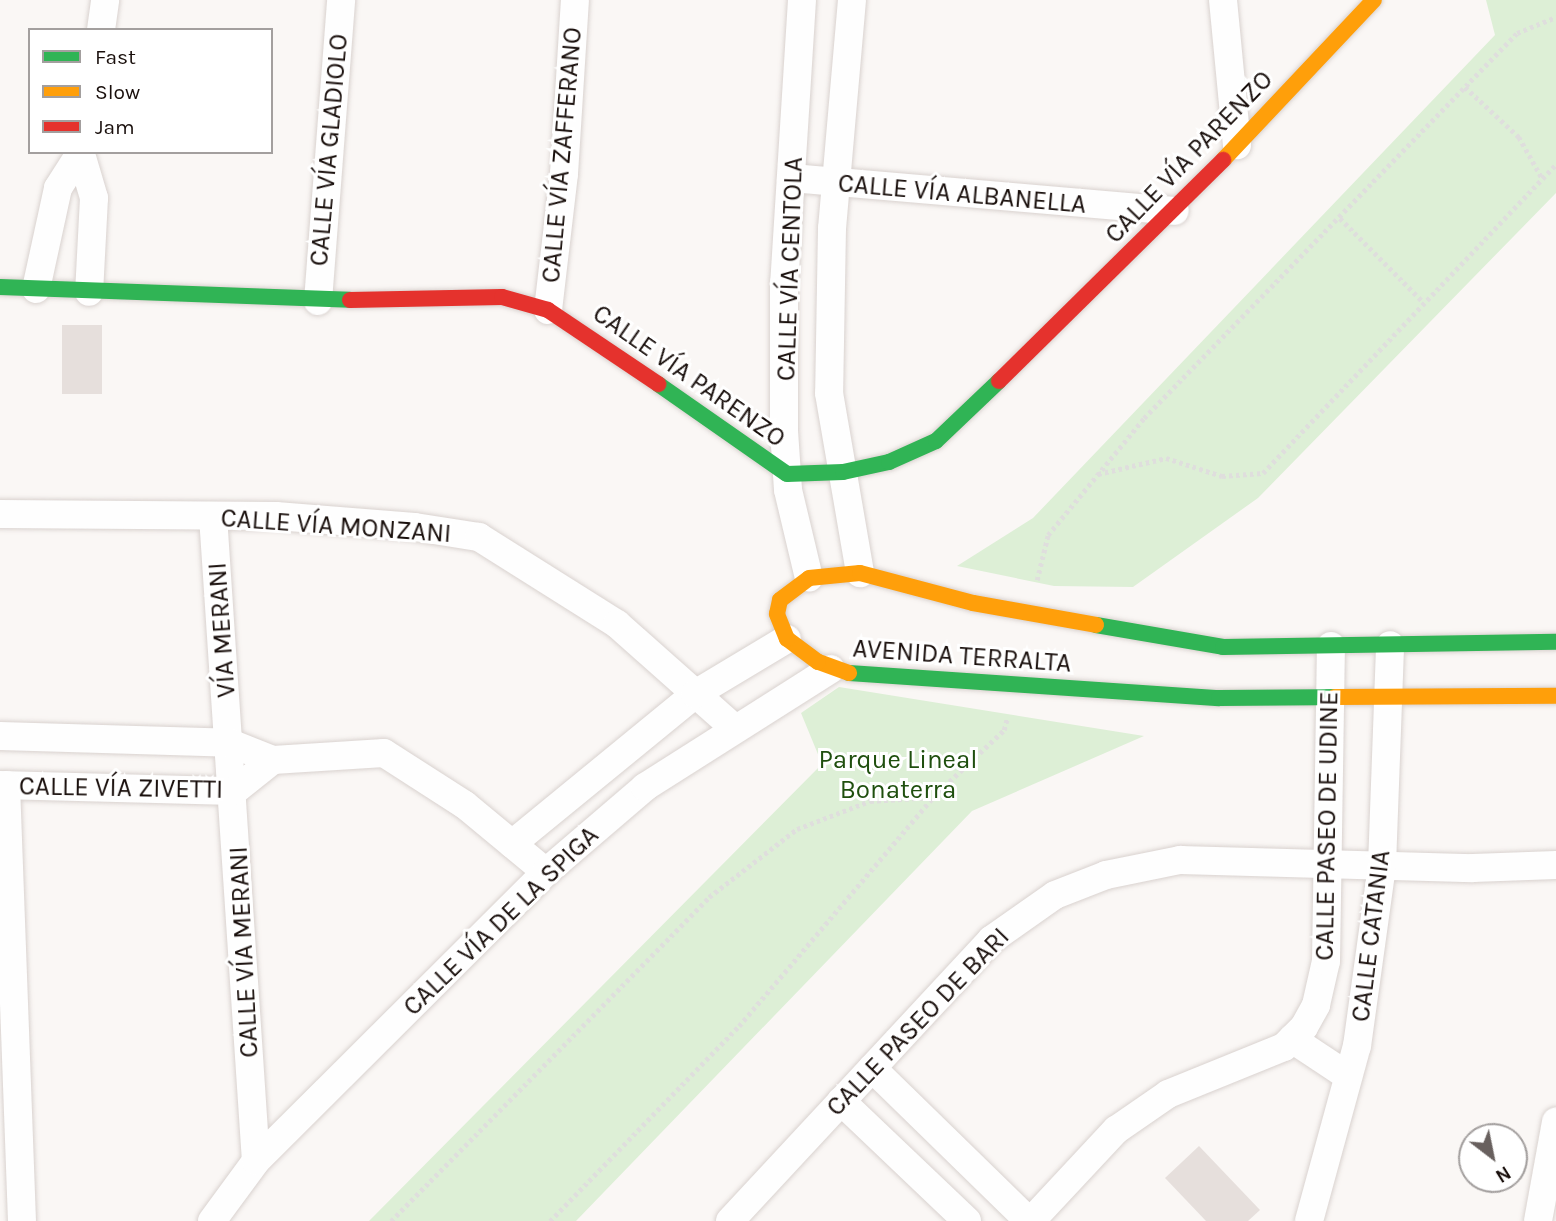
<!DOCTYPE html>
<meta charset="utf-8">
<style>
body{margin:0}
#map{position:relative;width:1556px;height:1221px;overflow:hidden;background:#faf7f5;font-family:Karla,sans-serif}
div>[style]{position:absolute}
[style*='--x']{left:calc(var(--x)*1px);top:calc(var(--y)*1px);width:calc(var(--w)*1px);rotate:calc(var(--a)*1deg)}
.green>*{inset:0;background:#ddefd6}
.building>*{inset:0;background:#e6dfdc;transform-origin:0 0}
.path>*{height:4.5px;margin-top:-2.25px;transform-origin:0;background:repeating-linear-gradient(90deg,#dfdedd 0 3.5px,transparent 0 7px)}
.roads{filter:drop-shadow(0 0 2px #d9d2cf) drop-shadow(0 0 2px #d9d2cf)}
.street>*{height:28px;margin:-14px;padding:0 14px;transform-origin:14px;border-radius:14px;background:#fefefe}
.fast>*{height:16px;margin:-8px;padding:0 8px;transform-origin:8px;border-radius:8px;background:#30b455}
.slow>*{height:16px;margin:-8px;padding:0 8px;transform-origin:8px;border-radius:8px;background:#ff9f0a}
.jam>*{height:16px;margin:-8px;padding:0 8px;transform-origin:8px;border-radius:8px;background:#e5322d}
span{translate:-50% -50%;white-space:nowrap;text-align:center;line-height:1.15;-webkit-text-stroke:6px #fff;paint-order:stroke}
.street-label{font-size:26px;color:#190f0c}
.park-label{font-size:26px;color:#1f4f0e}
.legend{position:absolute;left:28px;top:28px;width:245px;height:126px;box-sizing:border-box;background:#fff;border:2px solid #a39f9e;margin:0;padding:9px 12px;list-style:none;font-size:21px;color:#190f0c}
.legend li{display:flex;align-items:center;gap:14px;height:35px}
.legend b{width:35px;border:2px solid #a39f9e}
.north{position:absolute;left:1458px;top:1123px;width:70px;height:70px;box-sizing:border-box;background:#fff;border:2px solid #a39f9e;border-radius:50%;rotate:148deg;font-size:19px;font-weight:700;line-height:28px;text-align:center;color:#190f0c}
.north::after{content:'';display:block;margin:auto;width:24px;height:32px;background:#68605e;clip-path:polygon(50% 0,100% 100%,50% 72%,0 100%)}
</style>
<div id="map">
<div class="green">
<i style="clip-path:polygon(1486px 0,1556px 0,1556px 193px,1258px 498px,1133px 587px,1054px 586px,957px 566px,1033px 518px,1495px 35px)"></i>
<i style="clip-path:polygon(839px 687px,1144px 736px,972px 811px,576px 1221px,369px 1221px,822px 764px,801px 713px)"></i>
</div>
<div class="building">
<i style="left:62px;top:325px;width:40px;height:69px"></i>
<i style="clip-path:polygon(1199px 1146px,1260px 1210px,1248px 1221px,1206px 1221px,1165px 1178px)"></i>
</div>
<div class="path">
<i style="--x:1465;--y:87;--w:74;--a:42.8"></i>
<i style="--x:1519;--y:137;--w:47;--a:60.7"></i>
<i style="--x:1340;--y:218;--w:118;--a:45.3"></i>
<i style="--x:1098;--y:474;--w:70;--a:-13.2"></i>
<i style="--x:1166;--y:458;--w:59;--a:17.8"></i>
<i style="--x:1222;--y:476;--w:41;--a:-4.2"></i>
<i style="--x:1263;--y:473;--w:426;--a:-46.5"></i>
<i style="--x:1037;--y:580;--w:46;--a:-76.3"></i>
<i style="--x:1048;--y:535;--w:151;--a:-50.6"></i>
<i style="--x:1144;--y:418;--w:536;--a:-45.91"></i>
<i style="--x:1517;--y:33;--w:42;--a:-22.3"></i>
<i style="--x:391;--y:1221;--w:454;--a:-45.5"></i>
<i style="--x:709;--y:897;--w:111;--a:-37.7"></i>
<i style="--x:797;--y:829;--w:78;--a:-21"></i>
<i style="--x:870;--y:801;--w:63;--a:-3.6"></i>
<i style="--x:550;--y:1221;--w:272;--a:-45.9"></i>
<i style="--x:739;--y:1026;--w:302;--a:-49.7"></i>
<i style="--x:934;--y:796;--w:96;--a:-43.3"></i>
<i style="--x:1004;--y:730;--w:11;--a:-75"></i>
</div>
<div class="roads">
<div class="street">
<i style="--x:802;--y:0;--w:284;--a:93.6"></i>
<i style="--x:784;--y:283;--w:148;--a:90"></i>
<i style="--x:784;--y:431;--w:59;--a:86.1"></i>
<i style="--x:788;--y:490;--w:90;--a:76.6"></i>
<i style="--x:852;--y:0;--w:229;--a:95"></i>
<i style="--x:832;--y:228;--w:165;--a:91"></i>
<i style="--x:829;--y:393;--w:183;--a:80.2"></i>
<i style="--x:1223;--y:0;--w:146;--a:84.5"></i>
<i style="--x:101;--y:30;--w:30;--a:-82"></i>
<i style="--x:81;--y:154;--w:46;--a:73.5"></i>
<i style="--x:94;--y:198;--w:94;--a:93"></i>
<i style="--x:791;--y:178;--w:385;--a:4.9"></i>
<i style="--x:36;--y:289;--w:103;--a:-77.7"></i>
<i style="--x:58;--y:188;--w:43;--a:-57.4"></i>
<i style="--x:318;--y:301;--w:302;--a:-85.6"></i>
<i style="--x:548;--y:310;--w:137;--a:-83.3"></i>
<i style="--x:564;--y:174;--w:174;--a:-86.4"></i>
<i style="--x:0;--y:514;--w:276;--a:0.4"></i>
<i style="--x:276;--y:516;--w:139;--a:4.5"></i>
<i style="--x:415;--y:527;--w:65;--a:8.9"></i>
<i style="--x:479;--y:537;--w:163;--a:32.2"></i>
<i style="--x:617;--y:624;--w:157;--a:41.6"></i>
<i style="--x:213;--y:516;--w:646;--a:86.19"></i>
<i style="--x:0;--y:736;--w:230;--a:1.7"></i>
<i style="--x:230;--y:743;--w:46;--a:21.6"></i>
<i style="--x:273;--y:760;--w:111;--a:-3.6"></i>
<i style="--x:384;--y:753;--w:96;--a:32.7"></i>
<i style="--x:465;--y:805;--w:105;--a:39.6"></i>
<i style="--x:0;--y:785;--w:234;--a:1.5"></i>
<i style="--x:234;--y:791;--w:50;--a:-38.5"></i>
<i style="--x:6;--y:785;--w:436;--a:87.9"></i>
<i style="--x:512;--y:844;--w:237;--a:-39.3"></i>
<i style="--x:695;--y:694;--w:107;--a:-30.9"></i>
<i style="--x:1292;--y:1039;--w:67;--a:33.5"></i>
<i style="--x:872;--y:1068;--w:219;--a:44.3"></i>
<i style="--x:841;--y:1101;--w:174;--a:43.6"></i>
<i style="--x:212;--y:1221;--w:74;--a:-53.7"></i>
<i style="--x:256;--y:1161;--w:409;--a:-44.9"></i>
<i style="--x:546;--y:872;--w:130;--a:-40.6"></i>
<i style="--x:645;--y:787;--w:220;--a:-32.4"></i>
<i style="--x:730;--y:1221;--w:384;--a:-47.1"></i>
<i style="--x:991;--y:940;--w:78;--a:-35.1"></i>
<i style="--x:1055;--y:895;--w:55;--a:-21.4"></i>
<i style="--x:1106;--y:875;--w:76;--a:-11.5"></i>
<i style="--x:1180;--y:860;--w:293;--a:1.6"></i>
<i style="--x:1473;--y:868;--w:83;--a:-2.1"></i>
<i style="--x:1031;--y:1221;--w:125;--a:-47"></i>
<i style="--x:1116;--y:1130;--w:63;--a:-34.7"></i>
<i style="--x:1168;--y:1094;--w:125;--a:-22.1"></i>
<i style="--x:1284;--y:1047;--w:28;--a:-45"></i>
<i style="--x:1304;--y:1027;--w:25;--a:-61"></i>
<i style="--x:1316;--y:1005;--w:45;--a:-77.2"></i>
<i style="--x:1326;--y:961;--w:315;--a:-89.1"></i>
<i style="--x:1309;--y:1221;--w:181;--a:-74.7"></i>
<i style="--x:1357;--y:1046;--w:182;--a:-82.1"></i>
<i style="--x:1382;--y:866;--w:221;--a:-87.9"></i>
<i style="--x:1538;--y:1221;--w:101;--a:-79.7"></i>
</div>
<div class="fast">
<i style="--x:0;--y:287;--w:350;--a:2.1"></i>
<i style="--x:658;--y:384;--w:157;--a:34.9"></i>
<i style="--x:787;--y:474;--w:56;--a:-2"></i>
<i style="--x:843;--y:472;--w:47;--a:-12.3"></i>
<i style="--x:889;--y:462;--w:51;--a:-24.1"></i>
<i style="--x:936;--y:441;--w:87;--a:-43.6"></i>
<i style="--x:1096;--y:625;--w:129;--a:9.8"></i>
<i style="--x:1223;--y:647;--w:333;--a:-0.9"></i>
<i style="--x:849;--y:673;--w:371;--a:3.9"></i>
<i style="--x:1219;--y:698;--w:116;--a:-0.5"></i>
</div>
<div class="slow">
<i style="--x:1223;--y:160;--w:220;--a:-46.7"></i>
<i style="--x:849;--y:673;--w:33;--a:-160"></i>
<i style="--x:818;--y:662;--w:39;--a:-143"></i>
<i style="--x:787;--y:639;--w:27;--a:-112"></i>
<i style="--x:777;--y:614;--w:14;--a:-78"></i>
<i style="--x:780;--y:600;--w:36;--a:-37"></i>
<i style="--x:809;--y:578;--w:51;--a:-5.6"></i>
<i style="--x:860;--y:573;--w:117;--a:14.9"></i>
<i style="--x:973;--y:603;--w:125;--a:10.1"></i>
<i style="--x:1335;--y:697;--w:221;--a:-0.3"></i>
</div>
<div class="jam">
<i style="--x:350;--y:300;--w:152;--a:-1.1"></i>
<i style="--x:502;--y:297;--w:48;--a:15.8"></i>
<i style="--x:548;--y:310;--w:133;--a:33.9"></i>
<i style="--x:999;--y:381;--w:315;--a:-44.6"></i>
</div>
</div>
<div class="street-label">
<span style="left:329px;top:150px;rotate:-85deg">CALLE VÍA GLADIOLO</span>
<span style="left:562px;top:155px;rotate:-85deg">CALLE VÍA ZAFFERANO</span>
<span style="left:1189px;top:157px;rotate:-46deg">CALLE VÍA PARENZO</span>
<span style="left:962px;top:194px;rotate:5deg">CALLE VÍA ALBANELLA</span>
<span style="left:790px;top:269px;rotate:-88deg">CALLE VÍA CENTOLA</span>
<span style="left:689px;top:376px;rotate:35deg">CALLE VÍA PARENZO</span>
<span style="left:336px;top:526px;rotate:4deg">CALLE VÍA MONZANI</span>
<span style="left:222px;top:630px;rotate:-94deg">VÍA MERANI</span>
<span style="left:962px;top:656px;rotate:4deg">AVENIDA TERRALTA</span>
<span style="left:121px;top:788px;rotate:1deg">CALLE VÍA ZIVETTI</span>
<span style="left:1327px;top:826px;rotate:-89deg">CALLE PASEO DE UDINE</span>
<span style="left:501px;top:921px;rotate:-44deg">CALLE VÍA DE LA SPIGA</span>
<span style="left:1371px;top:936px;rotate:-83deg">CALLE CATANIA</span>
<span style="left:244px;top:952px;rotate:-93deg">CALLE VÍA MERANI</span>
<span style="left:918px;top:1022px;rotate:-46deg">CALLE PASEO DE BARI</span>
</div>
<div class="park-label">
<span style="left:898px;top:775px">Parque Lineal<br>Bonaterra</span>
</div>
<ul class="legend">
<li><b style="height:9px;background:#30b455"></b>Fast</li>
<li><b style="height:9px;background:#ff9f0a"></b>Slow</li>
<li><b style="height:9px;background:#e5322d"></b>Jam</li>
</ul>
<div class="north">N</div>
</div>
